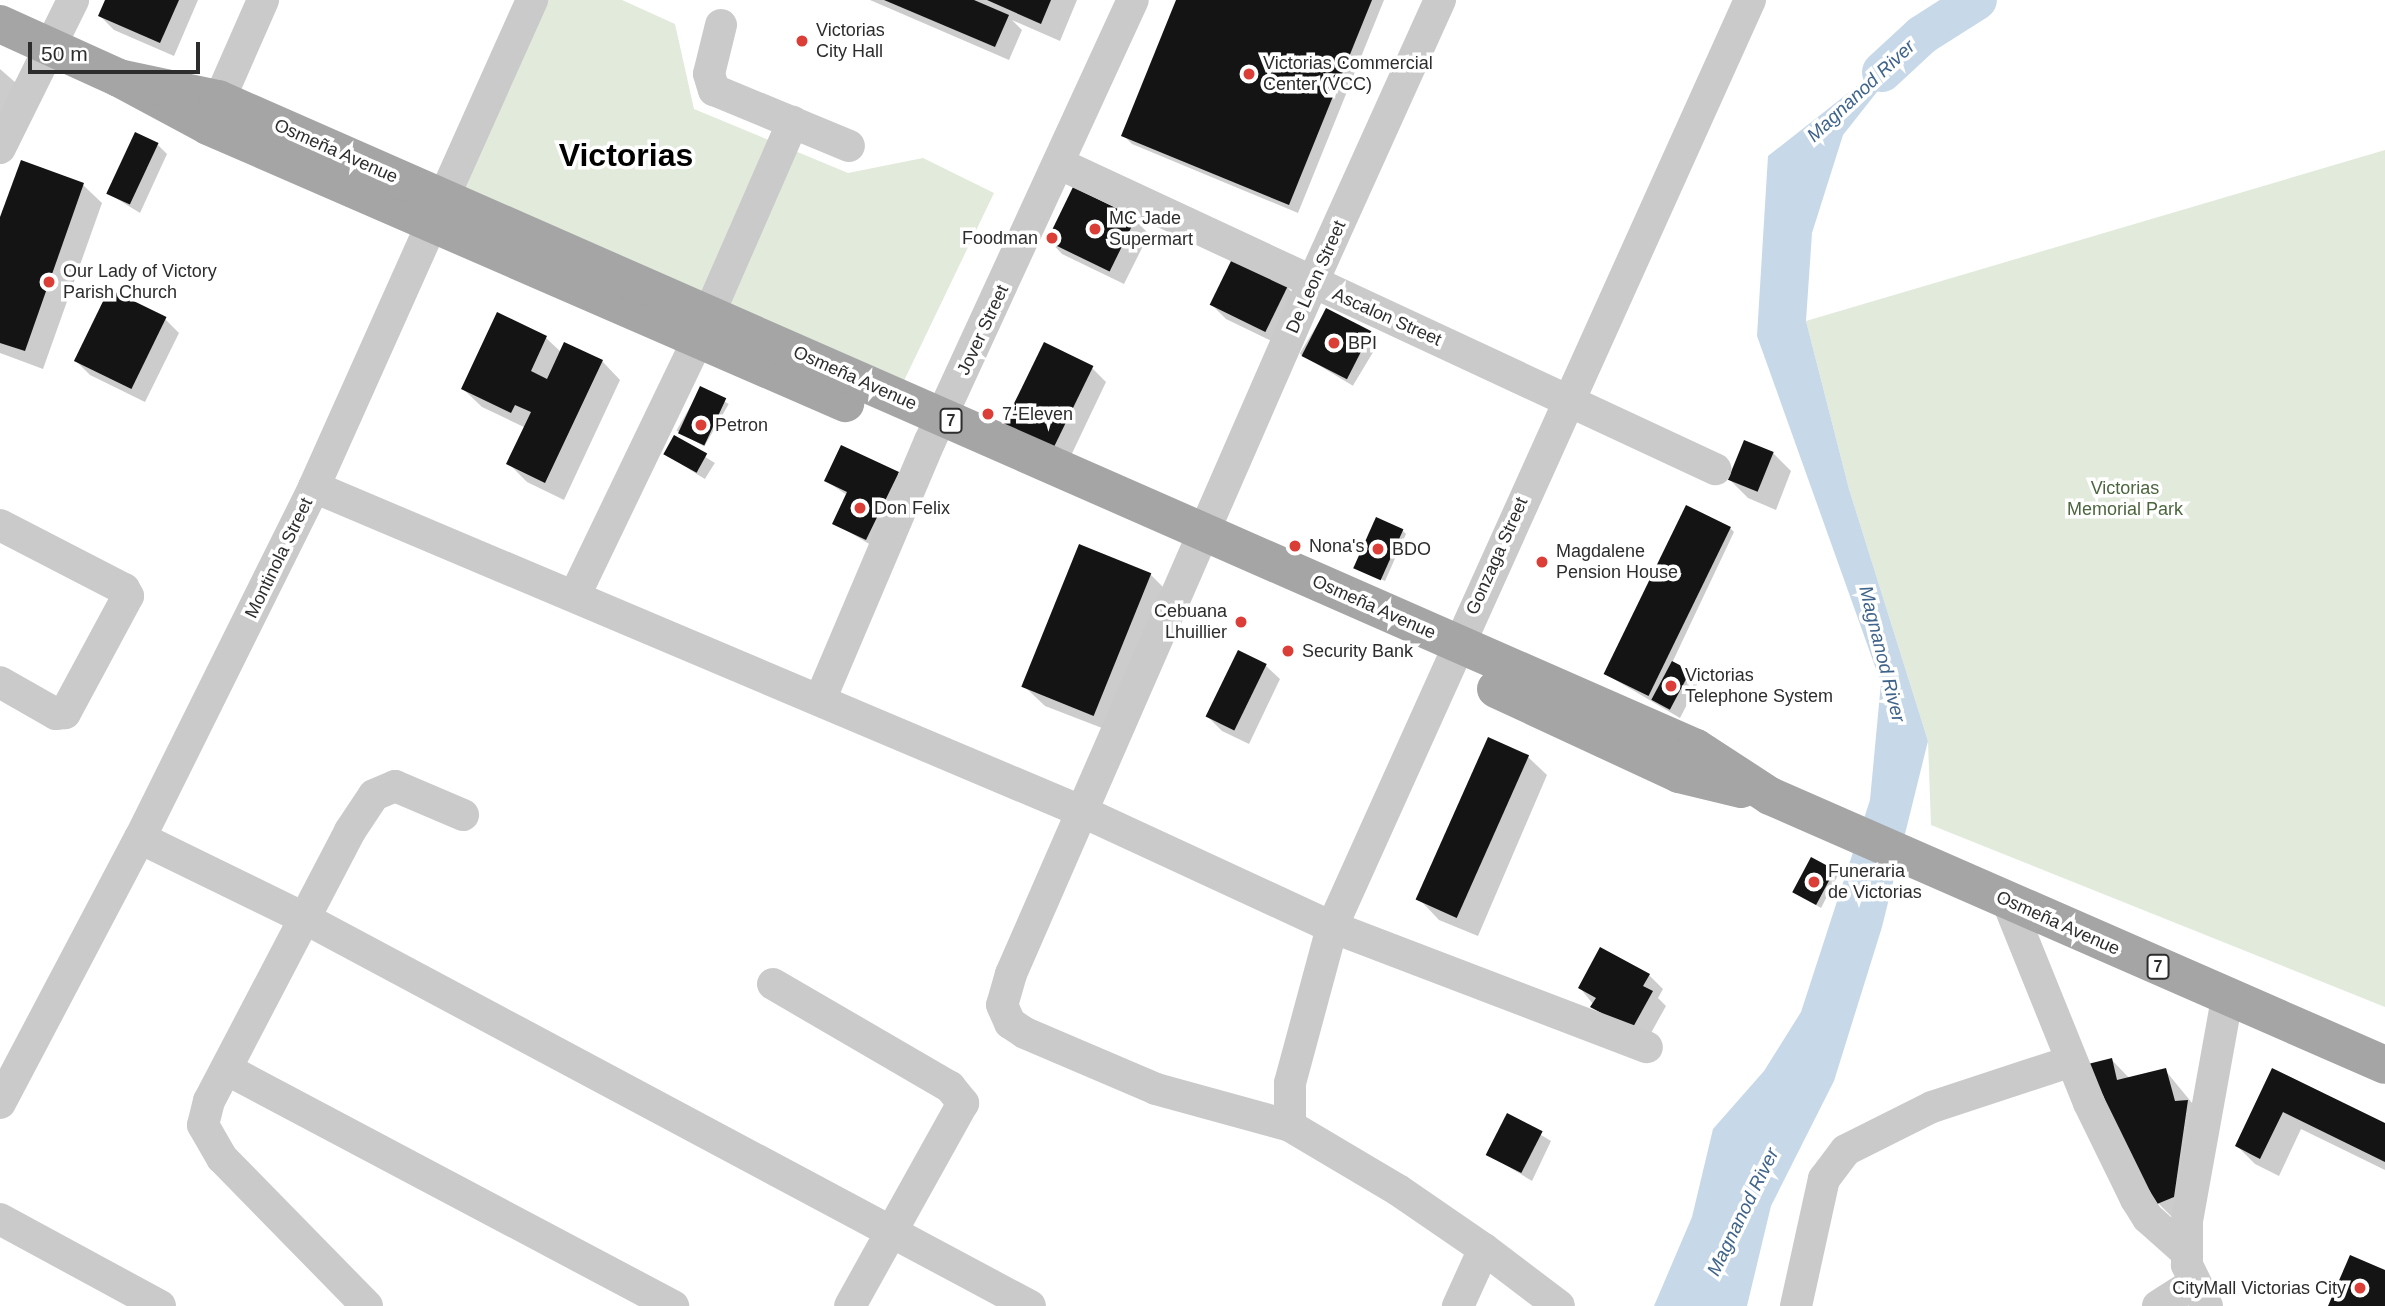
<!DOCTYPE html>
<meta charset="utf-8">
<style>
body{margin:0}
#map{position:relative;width:2385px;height:1306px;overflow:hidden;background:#fff;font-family:Arial,sans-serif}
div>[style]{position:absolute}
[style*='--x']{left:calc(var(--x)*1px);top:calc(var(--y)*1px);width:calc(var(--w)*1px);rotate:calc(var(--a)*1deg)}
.green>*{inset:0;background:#e1eadb}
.water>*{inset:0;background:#c7d8e9}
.shadow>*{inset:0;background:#0003;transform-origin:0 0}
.river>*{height:40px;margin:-20px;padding:0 20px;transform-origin:20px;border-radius:20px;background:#c7d8e9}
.building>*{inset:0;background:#141414;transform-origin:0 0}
.minor>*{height:32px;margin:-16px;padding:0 16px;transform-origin:16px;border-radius:16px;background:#cacaca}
.major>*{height:38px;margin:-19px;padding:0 19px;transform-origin:19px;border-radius:19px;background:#a5a5a5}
.dots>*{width:19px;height:19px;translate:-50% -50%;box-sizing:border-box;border:4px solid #fff;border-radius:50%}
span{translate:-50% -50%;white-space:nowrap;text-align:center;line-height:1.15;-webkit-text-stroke:7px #fff;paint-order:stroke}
.shield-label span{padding:2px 5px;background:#fff;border:2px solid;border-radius:5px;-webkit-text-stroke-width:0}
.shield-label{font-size:16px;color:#2d2d2d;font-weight:700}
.poi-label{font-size:18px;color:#2d2d2d}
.left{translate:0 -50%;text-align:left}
.right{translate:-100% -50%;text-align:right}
.street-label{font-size:18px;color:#2d2d2d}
.park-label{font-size:18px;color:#4b653d}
.water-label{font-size:19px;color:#3f648a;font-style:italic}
.town-label{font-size:32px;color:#000;font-weight:700}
.scale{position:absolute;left:28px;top:42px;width:172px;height:32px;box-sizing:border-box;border:4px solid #2d2d2d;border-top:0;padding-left:9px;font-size:21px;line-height:24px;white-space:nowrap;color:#2d2d2d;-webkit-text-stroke:5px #fff;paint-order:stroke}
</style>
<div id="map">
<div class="green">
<i style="clip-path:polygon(547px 0,622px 0,675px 24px,694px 109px,848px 173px,923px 158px,994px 193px,901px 387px,463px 192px)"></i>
<i style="clip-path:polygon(2385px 150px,2385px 1007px,1931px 825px,1928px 741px,1849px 489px,1806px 321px)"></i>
</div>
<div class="water">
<i style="clip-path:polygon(1922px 35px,1843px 135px,1812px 233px,1806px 321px,1849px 489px,1928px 741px,1882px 927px,1834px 1081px,1771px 1206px,1747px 1306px,1654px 1306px,1692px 1217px,1713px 1129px,1764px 1071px,1801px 1012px,1870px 800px,1881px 683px,1757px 336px,1768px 156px)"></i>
</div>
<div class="shadow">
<i style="clip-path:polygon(107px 0,198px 0,174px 56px,114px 30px,100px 16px)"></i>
<i style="clip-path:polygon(870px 0,1077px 0,1060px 41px,1012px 20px,1022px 30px,1009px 60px)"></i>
<i style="clip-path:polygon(1178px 0,1384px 0,1298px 213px,1132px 144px,1123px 135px)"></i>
<i style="clip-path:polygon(0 69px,24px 90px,0 143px)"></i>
<i style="clip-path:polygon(158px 145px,167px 154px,140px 213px,109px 194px)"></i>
<i style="clip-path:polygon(83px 185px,102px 203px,43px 369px,0 353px,0 222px)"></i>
<i style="clip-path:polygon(1135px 220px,1149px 234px,1124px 284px,1062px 254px,1049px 240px)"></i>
<i style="clip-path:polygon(1287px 287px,1301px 301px,1280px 345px,1226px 319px,1212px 305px)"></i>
<i style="clip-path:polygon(110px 291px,165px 319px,179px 333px,145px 402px,90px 375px,76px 361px)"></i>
<i style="left:1326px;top:310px;width:62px;height:51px;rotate:31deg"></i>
<i style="clip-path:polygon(498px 314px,546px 338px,561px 352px,602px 361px,620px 380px,564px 500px,527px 482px,509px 464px,526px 428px,482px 407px,463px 389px)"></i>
<i style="clip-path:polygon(1045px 344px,1092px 368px,1106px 382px,1067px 464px,1019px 440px)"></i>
<i style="left:701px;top:388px;width:32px;height:49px;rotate:30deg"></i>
<i style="left:675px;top:438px;width:47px;height:19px;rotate:32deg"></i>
<i style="clip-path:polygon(1773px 453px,1791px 471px,1776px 510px,1748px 498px,1730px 480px)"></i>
<i style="clip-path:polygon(898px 474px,906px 483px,876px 548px,834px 523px,847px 495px,826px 481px)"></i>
<i style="clip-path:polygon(1730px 528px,1734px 532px,1672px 663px,1699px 681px,1680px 718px,1607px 675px)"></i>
<i style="clip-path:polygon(1402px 530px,1406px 534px,1385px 581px,1358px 569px)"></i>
<i style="clip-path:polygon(1150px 574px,1169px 593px,1115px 733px,1045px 706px,1026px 688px)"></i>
<i style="clip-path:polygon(1239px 652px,1266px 666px,1280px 679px,1249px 744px,1222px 731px,1208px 717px)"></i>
<i style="clip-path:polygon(1528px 757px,1547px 775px,1478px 936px,1439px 920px,1421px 901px)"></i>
<i style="clip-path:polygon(1834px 871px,1838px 875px,1821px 908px,1795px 893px)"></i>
<i style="clip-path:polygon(1649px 975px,1663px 989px,1658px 998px,1666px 1006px,1646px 1042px,1606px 1020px,1580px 988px)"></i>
<i style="clip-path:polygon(2112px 1060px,2130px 1079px,2165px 1070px,2206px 1120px,2177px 1222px,2158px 1203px,2098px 1101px)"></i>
<i style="clip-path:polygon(2273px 1070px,2385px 1125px,2385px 1170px,2301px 1129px,2279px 1176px,2255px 1164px,2237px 1146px)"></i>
<i style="clip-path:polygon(1508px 1115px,1551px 1141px,1532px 1181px,1489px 1155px)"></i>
</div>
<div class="river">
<i style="--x:1882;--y:72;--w:54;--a:-42.8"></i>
<i style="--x:1922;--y:35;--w:65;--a:-32.5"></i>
</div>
<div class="building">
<i style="clip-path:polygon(105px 0,179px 0,160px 43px,98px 16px)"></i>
<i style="clip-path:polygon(884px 0,974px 0,1009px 15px,995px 47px)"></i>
<i style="clip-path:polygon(987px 0,1051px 0,1041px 24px)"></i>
<i style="clip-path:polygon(1176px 0,1372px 0,1289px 205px,1121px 136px)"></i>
<i style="left:135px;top:132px;width:26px;height:68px;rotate:25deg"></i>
<i style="clip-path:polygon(21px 160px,84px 183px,25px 351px,0 343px,0 217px)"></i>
<i style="left:1073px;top:187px;width:70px;height:60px;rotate:26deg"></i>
<i style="left:1232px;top:259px;width:62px;height:51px;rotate:26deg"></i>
<i style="left:109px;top:289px;width:64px;height:80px;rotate:26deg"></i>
<i style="left:1326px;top:308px;width:51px;height:54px;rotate:27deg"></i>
<i style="clip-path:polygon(497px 312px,547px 336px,531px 371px,547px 379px,564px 342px,603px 360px,545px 483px,506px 464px,531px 412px,515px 405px,511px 413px,461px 389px)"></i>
<i style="left:1044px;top:342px;width:55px;height:94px;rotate:26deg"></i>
<i style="left:700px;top:386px;width:29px;height:52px;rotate:25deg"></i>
<i style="left:674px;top:435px;width:38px;height:22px;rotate:29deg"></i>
<i style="left:1744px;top:440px;width:32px;height:43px;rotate:22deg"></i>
<i style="clip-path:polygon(841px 445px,899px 472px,866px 540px,832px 524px,847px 492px,824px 481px)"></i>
<i style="left:1686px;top:505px;width:50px;height:188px;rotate:26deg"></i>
<i style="left:1376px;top:517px;width:30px;height:56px;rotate:24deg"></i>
<i style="left:1079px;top:544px;width:78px;height:154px;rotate:22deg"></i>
<i style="left:1238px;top:650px;width:32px;height:74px;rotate:26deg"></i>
<i style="left:1672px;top:661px;width:21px;height:44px;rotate:28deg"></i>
<i style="left:1488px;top:737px;width:45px;height:178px;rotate:24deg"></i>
<i style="left:1811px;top:857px;width:27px;height:40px;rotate:28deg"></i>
<i style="clip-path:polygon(1600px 947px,1650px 974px,1643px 986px,1653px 991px,1632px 1029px,1590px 1007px,1596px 998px,1578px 988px)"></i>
<i style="clip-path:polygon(2112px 1058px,2117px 1080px,2166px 1068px,2175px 1101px,2188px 1100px,2174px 1197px,2157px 1204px,2096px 1102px,2084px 1065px)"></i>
<i style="clip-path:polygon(2272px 1068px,2385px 1123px,2385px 1162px,2283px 1112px,2260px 1159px,2235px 1146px)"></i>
<i style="left:1507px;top:1113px;width:40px;height:47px;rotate:27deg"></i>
<i style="clip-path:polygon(2350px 1255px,2385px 1270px,2385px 1306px,2328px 1306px)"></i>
</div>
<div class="minor">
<i style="--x:1440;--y:0;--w:312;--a:114.3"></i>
<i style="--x:1312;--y:284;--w:753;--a:113.57"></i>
<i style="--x:1011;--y:974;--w:32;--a:106"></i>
<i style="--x:1002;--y:1005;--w:20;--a:66"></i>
<i style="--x:1010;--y:1023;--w:18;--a:34"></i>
<i style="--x:1025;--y:1033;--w:142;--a:23.1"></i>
<i style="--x:1156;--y:1089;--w:139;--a:15.4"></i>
<i style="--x:1290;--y:1126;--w:126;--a:30.7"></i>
<i style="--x:1398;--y:1190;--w:104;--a:34.5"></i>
<i style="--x:1484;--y:1249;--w:63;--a:114.5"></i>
<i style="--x:721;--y:25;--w:50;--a:103.8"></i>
<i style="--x:709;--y:74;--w:17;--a:73"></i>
<i style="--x:714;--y:90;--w:146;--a:22.5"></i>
<i style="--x:210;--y:121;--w:132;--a:-66.3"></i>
<i style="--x:0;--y:148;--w:165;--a:-63.7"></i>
<i style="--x:1060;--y:164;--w:723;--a:24.97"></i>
<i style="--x:314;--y:487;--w:835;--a:22.91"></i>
<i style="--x:1083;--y:812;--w:274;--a:24.8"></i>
<i style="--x:1332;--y:927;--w:337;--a:20.9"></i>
<i style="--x:0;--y:525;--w:140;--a:27.3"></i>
<i style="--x:124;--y:589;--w:8;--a:60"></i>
<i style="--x:128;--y:596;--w:133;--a:118.3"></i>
<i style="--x:65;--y:713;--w:9;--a:174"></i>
<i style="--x:56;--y:714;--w:64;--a:-150.3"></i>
<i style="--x:575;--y:595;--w:284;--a:-64.3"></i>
<i style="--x:698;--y:339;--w:237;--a:-66.4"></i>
<i style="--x:820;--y:700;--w:281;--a:-67"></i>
<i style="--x:930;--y:441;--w:485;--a:-65.3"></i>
<i style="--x:140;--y:838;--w:182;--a:26"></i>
<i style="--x:304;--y:918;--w:823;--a:28.12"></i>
<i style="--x:2007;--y:900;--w:219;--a:68"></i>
<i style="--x:2089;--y:1103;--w:107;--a:63.9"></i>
<i style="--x:2136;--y:1199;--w:22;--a:58"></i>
<i style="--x:2148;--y:1218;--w:50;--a:41.7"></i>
<i style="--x:773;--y:984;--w:205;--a:30.2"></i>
<i style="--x:950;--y:1087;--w:21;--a:51"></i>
<i style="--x:963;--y:1103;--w:232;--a:119.1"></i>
<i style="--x:228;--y:1070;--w:504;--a:27.94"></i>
<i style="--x:0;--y:1103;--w:300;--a:-62.2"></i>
<i style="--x:140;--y:838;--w:392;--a:-63.6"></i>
<i style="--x:314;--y:487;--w:534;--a:-65.88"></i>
<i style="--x:1290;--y:1126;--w:43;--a:-90"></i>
<i style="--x:1290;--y:1083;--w:162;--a:-74.9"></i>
<i style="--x:1332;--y:927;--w:1017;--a:-65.73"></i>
<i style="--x:0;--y:1219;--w:182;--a:28.5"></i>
<i style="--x:1484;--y:1249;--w:94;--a:37.2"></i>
<i style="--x:367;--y:1306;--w:207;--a:-134.4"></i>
<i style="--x:222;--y:1158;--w:38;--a:-120"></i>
<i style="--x:203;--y:1125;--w:25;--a:-76"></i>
<i style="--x:209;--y:1101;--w:305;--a:-62.4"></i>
<i style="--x:350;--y:831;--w:43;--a:-56.3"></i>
<i style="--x:374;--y:795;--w:23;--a:-23"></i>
<i style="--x:395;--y:786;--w:74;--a:23.1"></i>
<i style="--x:1796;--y:1306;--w:130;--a:-77.6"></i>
<i style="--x:1824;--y:1179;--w:36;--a:-53"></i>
<i style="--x:1846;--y:1150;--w:96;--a:-26.6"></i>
<i style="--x:1932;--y:1107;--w:147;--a:-18.2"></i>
<i style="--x:2158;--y:1306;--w:43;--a:-32.6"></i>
<i style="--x:2207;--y:1306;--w:46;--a:-116"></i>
<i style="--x:2187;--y:1265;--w:44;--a:-90"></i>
<i style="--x:2187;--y:1221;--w:227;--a:-79.8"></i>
</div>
<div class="major">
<i style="--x:0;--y:24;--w:131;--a:24.4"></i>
<i style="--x:119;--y:78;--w:101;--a:28.3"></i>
<i style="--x:208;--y:126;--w:695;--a:23.5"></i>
<i style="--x:119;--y:78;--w:101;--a:12"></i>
<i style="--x:218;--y:99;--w:1614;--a:23.71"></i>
<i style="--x:1696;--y:748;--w:88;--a:33"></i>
<i style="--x:1770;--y:796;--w:671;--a:23.62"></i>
<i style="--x:1496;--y:689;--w:202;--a:24.9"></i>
<i style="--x:1679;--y:774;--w:64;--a:13.6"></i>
</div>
<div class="dots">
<i style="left:802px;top:41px;background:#db3e37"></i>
<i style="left:1249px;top:74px;background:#db3e37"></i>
<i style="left:1095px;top:229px;background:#db3e37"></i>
<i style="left:1052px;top:238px;background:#db3e37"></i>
<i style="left:49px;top:282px;background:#db3e37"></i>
<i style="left:1334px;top:343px;background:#db3e37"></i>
<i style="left:988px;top:414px;background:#db3e37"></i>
<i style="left:701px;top:425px;background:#db3e37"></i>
<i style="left:860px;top:508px;background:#db3e37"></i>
<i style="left:1295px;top:546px;background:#db3e37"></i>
<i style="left:1378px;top:549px;background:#db3e37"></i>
<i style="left:1542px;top:562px;background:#db3e37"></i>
<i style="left:1241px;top:622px;background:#db3e37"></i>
<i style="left:1288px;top:651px;background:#db3e37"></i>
<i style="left:1671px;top:686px;background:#db3e37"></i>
<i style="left:1814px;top:882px;background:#db3e37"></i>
<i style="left:2360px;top:1288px;background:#db3e37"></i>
</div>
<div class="shield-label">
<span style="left:951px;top:421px">7</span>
<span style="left:2158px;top:967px">7</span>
</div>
<div class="poi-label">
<span class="left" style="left:816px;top:41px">Victorias<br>City Hall</span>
<span class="left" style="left:1263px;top:74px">Victorias Commercial<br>Center (VCC)</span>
<span class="left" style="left:1109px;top:229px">MC Jade<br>Supermart</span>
<span class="right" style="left:1038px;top:238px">Foodman</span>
<span class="left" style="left:63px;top:282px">Our Lady of Victory<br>Parish Church</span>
<span class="left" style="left:1348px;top:343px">BPI</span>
<span class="left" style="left:1002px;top:414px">7-Eleven</span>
<span class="left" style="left:715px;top:425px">Petron</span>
<span class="left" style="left:874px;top:508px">Don Felix</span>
<span class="left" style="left:1309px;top:546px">Nona's</span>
<span class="left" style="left:1392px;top:549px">BDO</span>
<span class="left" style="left:1556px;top:562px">Magdalene<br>Pension House</span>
<span class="right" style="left:1227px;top:622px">Cebuana<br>Lhuillier</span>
<span class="left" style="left:1302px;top:651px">Security Bank</span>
<span class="left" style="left:1685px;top:686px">Victorias<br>Telephone System</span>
<span class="left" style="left:1828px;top:882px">Funeraria<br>de Victorias</span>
<span class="right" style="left:2346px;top:1288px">CityMall Victorias City</span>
</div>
<div class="street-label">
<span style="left:336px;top:151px;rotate:24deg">Osmeña Avenue</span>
<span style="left:1316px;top:277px;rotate:-66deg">De Leon Street</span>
<span style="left:1387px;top:317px;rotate:24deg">Ascalon Street</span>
<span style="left:983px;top:330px;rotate:-65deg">Jover Street</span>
<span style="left:855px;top:378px;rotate:24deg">Osmeña Avenue</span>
<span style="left:1497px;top:556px;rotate:-66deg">Gonzaga Street</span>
<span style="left:279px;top:558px;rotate:-64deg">Montinola Street</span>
<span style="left:1374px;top:607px;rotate:24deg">Osmeña Avenue</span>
<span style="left:2058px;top:923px;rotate:24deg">Osmeña Avenue</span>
</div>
<div class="park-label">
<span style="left:2125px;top:499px">Victorias<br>Memorial Park</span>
</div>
<div class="water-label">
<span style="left:1861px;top:91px;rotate:-43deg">Magnanod River</span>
<span style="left:1882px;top:654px;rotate:76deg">Magnanod River</span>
<span style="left:1743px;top:1212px;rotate:-64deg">Magnanod River</span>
</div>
<div class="town-label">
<span style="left:626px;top:155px">Victorias</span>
</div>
<div class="scale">50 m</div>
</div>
